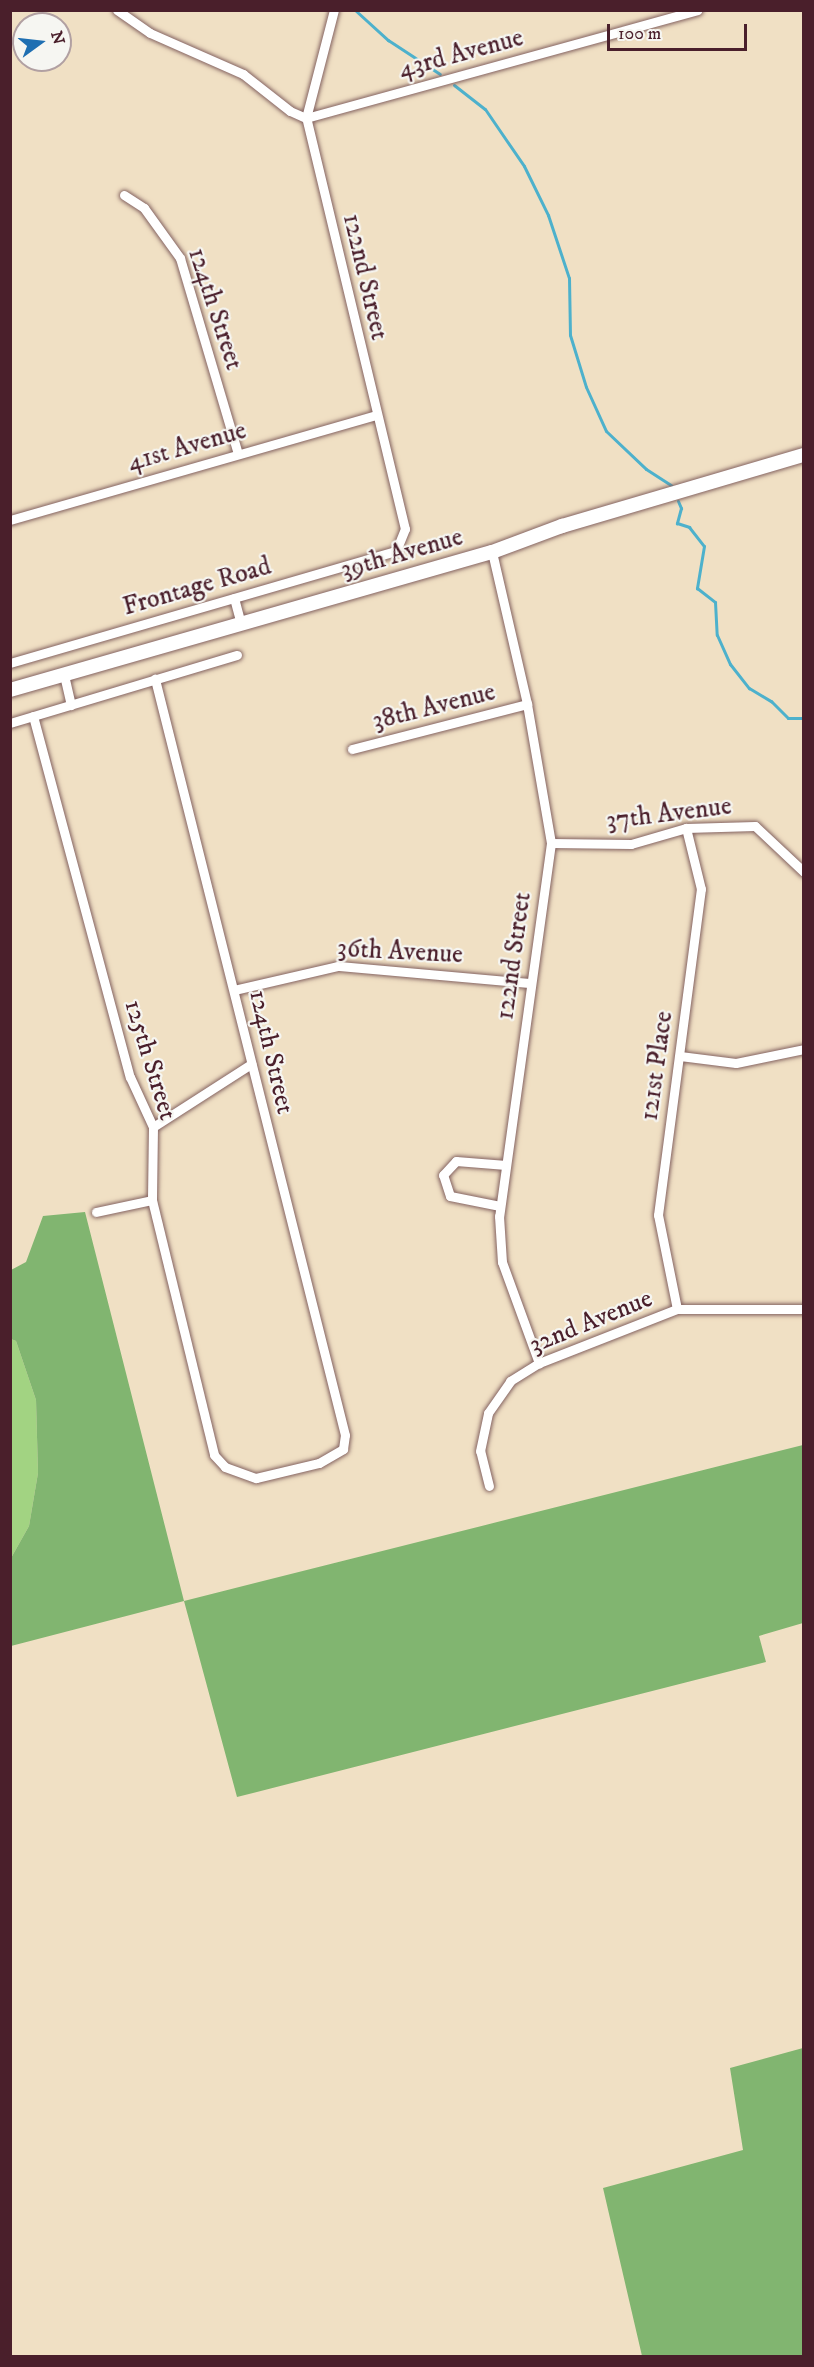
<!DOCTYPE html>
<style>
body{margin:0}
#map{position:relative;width:814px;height:2367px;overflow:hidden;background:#f0e0c4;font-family:"IM FELL DW Pica",serif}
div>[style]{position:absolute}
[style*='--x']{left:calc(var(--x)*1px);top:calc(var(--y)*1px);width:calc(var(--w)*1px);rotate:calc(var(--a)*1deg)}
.green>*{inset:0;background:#a2d382}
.forest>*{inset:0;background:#81b570}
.stream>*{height:3px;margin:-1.5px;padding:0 1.5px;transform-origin:1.5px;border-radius:1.5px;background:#4db1cc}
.roads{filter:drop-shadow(0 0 2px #846361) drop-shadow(0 0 2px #846361)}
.minor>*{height:9px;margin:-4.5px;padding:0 4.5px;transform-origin:4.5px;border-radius:4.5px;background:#fff}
.secondary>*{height:14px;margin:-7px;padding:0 7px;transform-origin:7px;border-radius:7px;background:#fff}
span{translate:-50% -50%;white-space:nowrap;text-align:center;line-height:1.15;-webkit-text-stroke:4.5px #f6f6f2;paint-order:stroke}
.street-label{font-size:26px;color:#4a1f2b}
.frame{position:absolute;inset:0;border:12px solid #4a1f2b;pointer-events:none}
.north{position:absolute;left:12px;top:12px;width:60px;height:60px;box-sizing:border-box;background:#f6f6f2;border:2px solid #b1a0a2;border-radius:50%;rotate:75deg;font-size:16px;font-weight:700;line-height:24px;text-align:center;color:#4a1f2b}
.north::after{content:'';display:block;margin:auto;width:21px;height:27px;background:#1f6fb2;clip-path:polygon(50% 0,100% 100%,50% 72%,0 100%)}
.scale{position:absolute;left:607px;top:24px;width:140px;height:27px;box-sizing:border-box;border:3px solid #4a1f2b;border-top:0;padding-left:8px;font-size:18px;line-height:21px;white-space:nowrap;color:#4a1f2b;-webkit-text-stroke:4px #f6f6f2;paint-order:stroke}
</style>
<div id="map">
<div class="green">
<i style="clip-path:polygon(11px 1339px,16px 1341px,36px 1400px,38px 1473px,29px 1526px,11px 1558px)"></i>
</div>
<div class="forest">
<i style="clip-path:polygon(85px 1212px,184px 1601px,803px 1445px,803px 1623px,759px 1636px,766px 1662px,237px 1797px,184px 1601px,11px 1646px,11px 1558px,29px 1526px,38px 1473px,36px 1400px,16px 1341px,11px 1339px,11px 1270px,26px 1262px,43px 1216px)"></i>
<i style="clip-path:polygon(803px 2048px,803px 2356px,642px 2356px,603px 2188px,743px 2150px,730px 2068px)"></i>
</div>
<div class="stream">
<i style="--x:355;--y:10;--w:45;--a:42.3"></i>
<i style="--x:388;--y:40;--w:62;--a:33.2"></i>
<i style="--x:454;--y:85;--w:39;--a:38"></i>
<i style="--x:485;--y:109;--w:69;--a:55.6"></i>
<i style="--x:524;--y:166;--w:55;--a:63.9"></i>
<i style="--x:548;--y:215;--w:66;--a:71.6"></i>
<i style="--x:569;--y:278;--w:57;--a:89"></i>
<i style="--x:570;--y:335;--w:54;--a:72.9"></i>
<i style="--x:586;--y:387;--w:48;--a:65.6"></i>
<i style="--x:606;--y:431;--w:55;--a:43.5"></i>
<i style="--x:646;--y:469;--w:30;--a:33"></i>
<i style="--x:678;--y:501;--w:8;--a:67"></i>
<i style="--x:681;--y:508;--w:16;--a:105"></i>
<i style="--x:677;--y:523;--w:13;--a:18"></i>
<i style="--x:689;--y:527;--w:24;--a:52"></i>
<i style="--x:704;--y:546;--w:43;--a:99.5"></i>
<i style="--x:697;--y:588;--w:23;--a:38"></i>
<i style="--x:715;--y:602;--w:33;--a:87"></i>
<i style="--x:717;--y:635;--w:32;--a:66"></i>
<i style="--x:730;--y:664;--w:31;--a:52"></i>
<i style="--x:749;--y:688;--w:26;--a:31"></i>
<i style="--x:771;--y:701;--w:24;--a:45"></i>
<i style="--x:788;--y:718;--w:16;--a:0"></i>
</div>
<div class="roads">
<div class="minor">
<i style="--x:117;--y:10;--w:40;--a:34.9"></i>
<i style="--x:150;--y:33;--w:102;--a:23.8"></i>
<i style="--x:243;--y:74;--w:60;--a:38.2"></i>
<i style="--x:290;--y:111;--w:17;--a:24"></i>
<i style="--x:306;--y:118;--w:406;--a:-15.4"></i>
<i style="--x:124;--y:195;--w:24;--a:33"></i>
<i style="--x:144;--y:208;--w:62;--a:54.2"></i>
<i style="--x:180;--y:258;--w:204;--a:73.5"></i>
<i style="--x:10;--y:520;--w:380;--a:-16"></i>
<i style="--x:492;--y:552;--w:156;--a:77"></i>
<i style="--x:527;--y:704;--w:141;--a:80.2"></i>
<i style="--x:551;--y:843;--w:377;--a:97.9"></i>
<i style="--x:499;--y:1216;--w:46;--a:86.3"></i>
<i style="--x:502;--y:1262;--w:108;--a:69.9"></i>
<i style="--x:234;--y:598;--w:27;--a:75"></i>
<i style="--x:10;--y:663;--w:402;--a:-16.2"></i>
<i style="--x:396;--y:551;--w:24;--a:-68"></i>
<i style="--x:405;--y:529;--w:423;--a:-103.5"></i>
<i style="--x:306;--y:118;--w:112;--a:-75.5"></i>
<i style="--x:64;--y:675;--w:31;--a:77"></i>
<i style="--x:33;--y:716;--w:374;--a:75"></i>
<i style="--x:130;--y:1077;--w:55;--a:65.3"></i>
<i style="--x:153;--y:1127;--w:73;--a:90.8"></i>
<i style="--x:152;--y:1200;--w:262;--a:76.3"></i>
<i style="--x:214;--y:1455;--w:16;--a:47"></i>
<i style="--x:225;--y:1467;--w:33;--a:20"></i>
<i style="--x:256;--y:1478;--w:65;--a:-13.4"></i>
<i style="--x:319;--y:1463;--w:28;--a:-30"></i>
<i style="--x:343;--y:1449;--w:14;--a:-82"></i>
<i style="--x:345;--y:1435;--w:780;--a:-104.11"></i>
<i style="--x:10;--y:723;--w:237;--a:-16.7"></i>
<i style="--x:352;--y:749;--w:181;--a:-14.4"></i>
<i style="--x:551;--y:843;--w:80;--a:0.7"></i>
<i style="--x:631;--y:844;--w:57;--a:-16.2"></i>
<i style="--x:686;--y:828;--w:69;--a:-1.7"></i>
<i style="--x:755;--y:826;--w:67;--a:43.2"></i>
<i style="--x:234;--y:990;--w:107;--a:-13"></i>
<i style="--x:338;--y:966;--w:193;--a:5.1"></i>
<i style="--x:680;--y:1056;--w:56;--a:7.1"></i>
<i style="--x:736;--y:1063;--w:69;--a:-11.6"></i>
<i style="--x:153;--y:1127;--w:117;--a:-32.7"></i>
<i style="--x:500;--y:1206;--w:51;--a:-168.7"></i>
<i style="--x:450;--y:1196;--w:22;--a:-108"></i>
<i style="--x:443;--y:1175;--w:19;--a:-47"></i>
<i style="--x:456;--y:1161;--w:50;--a:4.6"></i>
<i style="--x:96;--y:1212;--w:57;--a:-12.1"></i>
<i style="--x:677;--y:1309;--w:96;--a:-101.4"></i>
<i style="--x:658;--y:1215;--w:329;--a:-82.5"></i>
<i style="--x:701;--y:889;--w:63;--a:-103.8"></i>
<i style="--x:489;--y:1486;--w:36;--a:-104"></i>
<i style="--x:480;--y:1451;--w:39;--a:-78"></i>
<i style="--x:488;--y:1413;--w:39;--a:-55"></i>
<i style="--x:510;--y:1381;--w:34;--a:-32"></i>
<i style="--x:539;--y:1363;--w:148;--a:-21.4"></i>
<i style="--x:677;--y:1309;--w:127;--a:0"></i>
</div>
<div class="secondary">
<i style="--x:10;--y:690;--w:501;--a:-15.98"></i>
<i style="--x:492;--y:552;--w:75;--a:-20.4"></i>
<i style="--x:562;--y:526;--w:252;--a:-16.4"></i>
</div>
</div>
<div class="street-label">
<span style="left:461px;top:54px;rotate:-15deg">43rd Avenue</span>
<span style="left:365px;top:277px;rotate:77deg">122nd Street</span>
<span style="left:215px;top:309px;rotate:72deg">124th Street</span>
<span style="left:187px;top:447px;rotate:-16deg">41st Avenue</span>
<span style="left:402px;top:554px;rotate:-16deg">39th Avenue</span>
<span style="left:197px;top:587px;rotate:-16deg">Frontage Road</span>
<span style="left:434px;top:707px;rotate:-14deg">38th Avenue</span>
<span style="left:669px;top:814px;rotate:-7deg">37th Avenue</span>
<span style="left:400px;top:952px;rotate:3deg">36th Avenue</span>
<span style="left:514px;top:956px;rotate:-82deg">122nd Street</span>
<span style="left:271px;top:1052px;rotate:77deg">124th Street</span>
<span style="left:150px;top:1060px;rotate:73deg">125th Street</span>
<span style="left:657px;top:1066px;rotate:-82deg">121st Place</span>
<span style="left:591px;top:1322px;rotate:-22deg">32nd Avenue</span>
</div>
<div class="frame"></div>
<div class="north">N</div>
<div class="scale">100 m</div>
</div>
